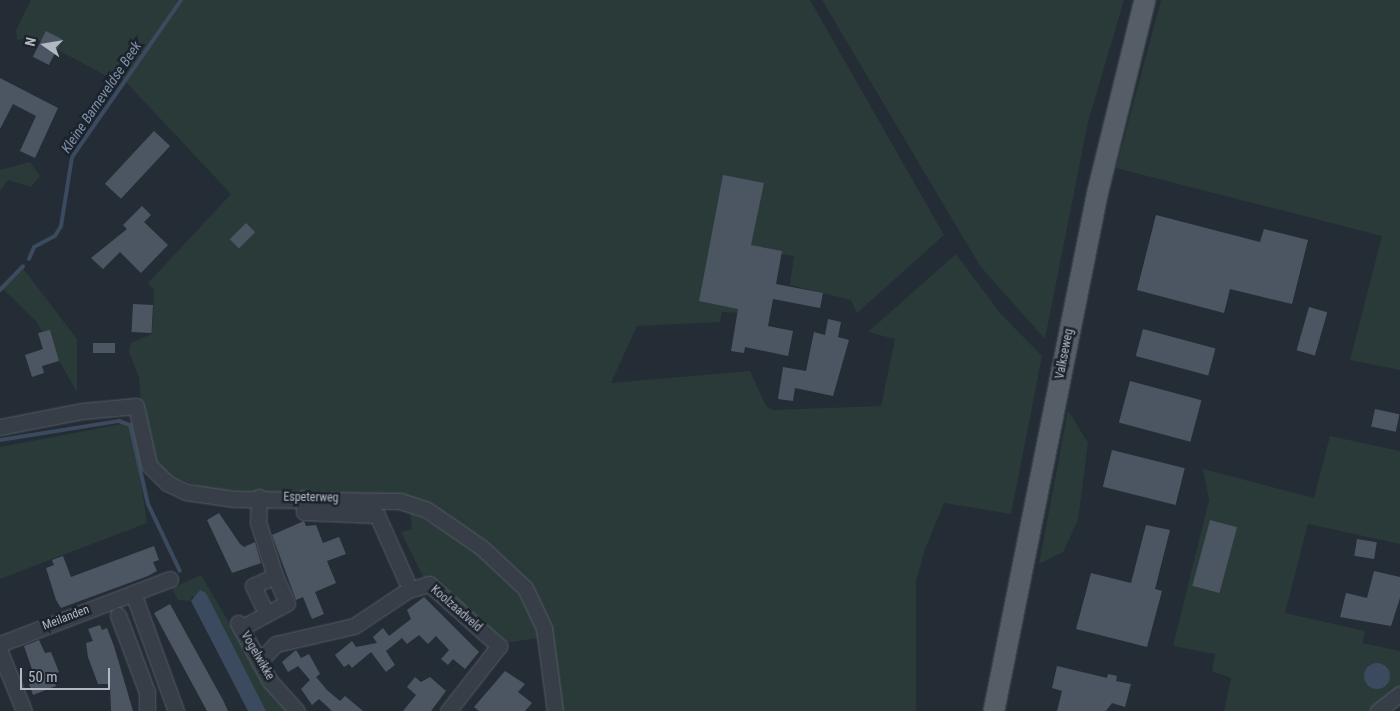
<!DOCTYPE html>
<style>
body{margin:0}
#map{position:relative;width:1400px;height:711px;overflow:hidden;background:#242c36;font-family:"Roboto Condensed",sans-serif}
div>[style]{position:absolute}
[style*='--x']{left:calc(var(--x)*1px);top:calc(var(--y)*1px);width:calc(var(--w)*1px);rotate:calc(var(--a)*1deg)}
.green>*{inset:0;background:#293a39}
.water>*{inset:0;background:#3b4a5e}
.round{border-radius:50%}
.stream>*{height:4px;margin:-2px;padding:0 2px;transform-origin:2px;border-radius:2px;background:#3b4a5e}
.building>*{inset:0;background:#4c5662;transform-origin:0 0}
.roads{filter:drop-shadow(0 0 1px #555c65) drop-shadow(0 0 1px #555c65)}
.minor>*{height:15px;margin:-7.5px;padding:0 7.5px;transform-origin:7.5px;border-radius:7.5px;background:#373e47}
.major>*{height:20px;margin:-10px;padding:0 10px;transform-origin:10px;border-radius:10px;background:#555d67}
span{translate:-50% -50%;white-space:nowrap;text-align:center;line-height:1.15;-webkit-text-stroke:5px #1c232c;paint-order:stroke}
.street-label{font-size:12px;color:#b2b9c3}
.water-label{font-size:14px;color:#7d90a8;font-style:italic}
.north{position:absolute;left:20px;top:20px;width:50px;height:50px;-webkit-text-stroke:4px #1c232c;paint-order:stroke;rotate:283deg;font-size:14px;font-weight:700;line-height:20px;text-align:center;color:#b2b9c3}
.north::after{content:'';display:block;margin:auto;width:18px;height:22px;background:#b2b9c3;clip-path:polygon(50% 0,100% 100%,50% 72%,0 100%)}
.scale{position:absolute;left:20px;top:668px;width:90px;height:22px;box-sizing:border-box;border:2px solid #b2b9c3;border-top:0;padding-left:6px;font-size:15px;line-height:18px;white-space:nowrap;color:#b2b9c3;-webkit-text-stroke:4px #1c232c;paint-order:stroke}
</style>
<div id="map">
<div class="green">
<i style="clip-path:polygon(31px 0,810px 0,944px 235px,857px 313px,851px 300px,790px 285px,794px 256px,751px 250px,741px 313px,722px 312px,720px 322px,637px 326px,611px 383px,750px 371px,766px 406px,773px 410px,881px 406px,895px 339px,868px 332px,956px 254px,1000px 313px,1042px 356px,1011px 514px,944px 503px,925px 549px,916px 581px,916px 711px,558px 711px,538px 602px,425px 506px,207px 489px,161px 472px,143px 431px,139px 377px,129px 352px,131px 343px,152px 334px,154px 290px,148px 283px,231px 194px,123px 79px,105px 75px,33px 37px,17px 40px,16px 30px)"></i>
<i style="clip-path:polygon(822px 0,1124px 0,1088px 122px,1045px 339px,980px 266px)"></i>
<i style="clip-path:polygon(1161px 0,1400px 0,1400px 370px,1350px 360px,1382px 236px,1116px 168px)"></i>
<i style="clip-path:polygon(30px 162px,40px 176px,31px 187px,8px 180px,0 191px,0 170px)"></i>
<i style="clip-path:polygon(22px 267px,77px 339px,77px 392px,36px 321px,0 286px)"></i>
<i style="clip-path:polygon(1068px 410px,1088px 443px,1078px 520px,1063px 552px,1039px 564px)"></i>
<i style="clip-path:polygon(132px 422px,147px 523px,0 579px,0 447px)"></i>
<i style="clip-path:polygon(1330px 436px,1400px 451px,1400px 544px,1308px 524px,1285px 613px,1365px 631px,1363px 643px,1400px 651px,1400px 688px,1370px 711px,1224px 711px,1231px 678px,1212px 671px,1215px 654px,1173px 646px,1209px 500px,1203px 469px,1314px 498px)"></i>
<i style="clip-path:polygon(410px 511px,468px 546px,507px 579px,532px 613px,539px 638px,504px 643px,423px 577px,401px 532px,412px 529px)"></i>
<i style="clip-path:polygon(201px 575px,263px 680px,289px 711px,266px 711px,192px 595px,191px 601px,178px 600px,172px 588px)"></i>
</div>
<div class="water">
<i style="clip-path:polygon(200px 590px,206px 593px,266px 711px,248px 711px,191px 601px)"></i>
<i class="round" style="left:1364px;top:663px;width:26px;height:26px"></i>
</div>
<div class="stream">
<i style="--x:29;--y:259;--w:13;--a:-67"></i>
<i style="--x:34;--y:247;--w:24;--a:-28"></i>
<i style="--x:55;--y:236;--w:12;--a:-59"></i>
<i style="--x:61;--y:226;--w:70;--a:-80.9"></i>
<i style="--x:72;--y:157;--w:191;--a:-55.2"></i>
<i style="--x:0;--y:290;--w:33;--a:-46"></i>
<i style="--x:0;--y:440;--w:121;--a:-9.1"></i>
<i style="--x:119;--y:421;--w:12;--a:20"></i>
<i style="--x:130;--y:425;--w:81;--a:77.2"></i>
<i style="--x:148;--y:504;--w:74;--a:64.5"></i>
</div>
<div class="building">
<i style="left:46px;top:31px;width:18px;height:29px;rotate:27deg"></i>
<i style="clip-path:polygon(0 78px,58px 108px,35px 158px,20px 151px,36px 116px,13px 104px,0 129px)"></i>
<i style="left:154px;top:131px;width:22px;height:72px;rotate:43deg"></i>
<i style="clip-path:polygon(723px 175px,764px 183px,751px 245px,782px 251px,776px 284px,823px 293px,820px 308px,773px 299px,768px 326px,793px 331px,788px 356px,745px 347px,744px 353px,731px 351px,738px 309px,699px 301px)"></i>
<i style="clip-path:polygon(142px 206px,151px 215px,144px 222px,168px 245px,141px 273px,120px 252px,103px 269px,91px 258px,127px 229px,123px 225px)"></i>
<i style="clip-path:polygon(1156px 215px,1260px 242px,1264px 229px,1308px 240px,1292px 304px,1230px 289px,1224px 313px,1137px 290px)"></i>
<i style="left:246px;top:223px;width:13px;height:23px;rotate:45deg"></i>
<i style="left:133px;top:304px;width:20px;height:28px;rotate:3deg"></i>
<i style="left:1309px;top:307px;width:19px;height:45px;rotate:16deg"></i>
<i style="clip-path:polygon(828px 319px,841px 322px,838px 337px,849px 340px,833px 396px,795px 388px,793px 401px,778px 399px,783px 367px,806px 371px,814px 332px,825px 335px)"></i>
<i style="left:1143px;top:329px;width:75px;height:28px;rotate:15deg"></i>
<i style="clip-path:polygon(50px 330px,59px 361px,42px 366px,44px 373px,32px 377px,25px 355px,43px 349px,38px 333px)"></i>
<i style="left:93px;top:343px;width:22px;height:10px"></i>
<i style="left:1130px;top:381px;width:74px;height:43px;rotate:15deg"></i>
<i style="left:1375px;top:409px;width:25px;height:18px;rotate:12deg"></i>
<i style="left:1112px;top:450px;width:75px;height:38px;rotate:14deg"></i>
<i style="clip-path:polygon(219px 513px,240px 544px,244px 547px,255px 542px,261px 563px,232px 573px,207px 520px)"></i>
<i style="left:1210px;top:520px;width:28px;height:68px;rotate:15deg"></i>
<i style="clip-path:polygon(304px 521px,306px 526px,316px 525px,323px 543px,339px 537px,346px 554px,327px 561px,336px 583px,315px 592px,324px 614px,312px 619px,303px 597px,296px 600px,272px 535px)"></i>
<i style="clip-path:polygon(1146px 525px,1170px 530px,1155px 589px,1162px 591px,1147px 647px,1076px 629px,1091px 573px,1131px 583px)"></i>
<i style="left:1357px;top:539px;width:20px;height:17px;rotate:9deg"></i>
<i style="clip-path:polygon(154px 546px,159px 560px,153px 562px,157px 571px,148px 576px,61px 608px,56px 600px,46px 568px,54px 565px,52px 560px,63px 556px,71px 577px)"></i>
<i style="clip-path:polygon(1374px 571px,1400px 577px,1400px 598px,1391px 626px,1340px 617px,1346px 593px,1367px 598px)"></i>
<i style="clip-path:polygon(424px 597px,479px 652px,465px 669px,453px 659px,448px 665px,441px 659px,449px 650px,436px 636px,428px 644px,419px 635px,407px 644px,402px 638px,386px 651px,395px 665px,386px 672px,371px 652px,352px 668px,349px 664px,344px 667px,335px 655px,352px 641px,356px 647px,377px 643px,373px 637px,383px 628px,389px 636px,411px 619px,407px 610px)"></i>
<i style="clip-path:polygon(170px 604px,224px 702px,228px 711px,207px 711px,154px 613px)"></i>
<i style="clip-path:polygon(100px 625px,102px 630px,107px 628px,114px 646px,133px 711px,111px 711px,110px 684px,98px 684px,88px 657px,86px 643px,93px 641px,88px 629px)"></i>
<i style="clip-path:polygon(39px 640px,45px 653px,51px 652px,59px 672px,52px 675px,56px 686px,33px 695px,29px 684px,36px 681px,24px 646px)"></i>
<i style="clip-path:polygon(296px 650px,301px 658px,309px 654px,320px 674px,316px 677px,327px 690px,340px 701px,345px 696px,363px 711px,332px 711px,319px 699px,312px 705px,301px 689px,310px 680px,298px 666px,288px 672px,282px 662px)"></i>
<i style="clip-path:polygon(1057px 666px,1107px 678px,1108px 674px,1117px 676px,1116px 681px,1131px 684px,1125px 707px,1112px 703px,1106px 711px,1057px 711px,1062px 691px,1052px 688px)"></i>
<i style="clip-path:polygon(505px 671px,525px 684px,518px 692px,532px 703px,525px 711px,479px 711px,474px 707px)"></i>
<i style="clip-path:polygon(415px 677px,421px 682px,430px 677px,446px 691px,431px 711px,403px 711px,416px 695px,407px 687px)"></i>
</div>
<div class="roads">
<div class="minor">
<i style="--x:0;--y:427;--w:84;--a:-11"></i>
<i style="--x:82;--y:411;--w:54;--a:-5.3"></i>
<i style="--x:136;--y:406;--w:60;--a:77.6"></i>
<i style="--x:149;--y:465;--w:25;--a:45"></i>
<i style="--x:167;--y:483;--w:21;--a:25"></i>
<i style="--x:186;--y:492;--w:49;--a:8.3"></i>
<i style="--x:234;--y:499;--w:166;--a:0.7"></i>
<i style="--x:400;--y:501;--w:28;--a:18"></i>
<i style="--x:427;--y:510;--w:65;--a:34.4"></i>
<i style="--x:481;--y:547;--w:60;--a:43"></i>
<i style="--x:525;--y:588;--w:44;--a:64.6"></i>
<i style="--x:544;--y:628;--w:84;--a:82.5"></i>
<i style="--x:259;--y:497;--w:25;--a:92"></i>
<i style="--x:258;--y:522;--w:57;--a:72.5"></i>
<i style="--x:304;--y:498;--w:14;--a:90"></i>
<i style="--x:304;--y:512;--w:73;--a:2.4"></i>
<i style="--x:377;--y:515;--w:71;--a:66"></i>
<i style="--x:133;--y:593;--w:126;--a:70"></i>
<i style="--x:118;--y:615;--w:82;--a:69.4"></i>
<i style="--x:147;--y:692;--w:19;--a:90"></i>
<i style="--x:238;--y:623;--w:66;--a:61.1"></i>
<i style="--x:270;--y:681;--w:40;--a:48"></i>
<i style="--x:241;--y:628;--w:52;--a:-28.5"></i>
<i style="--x:287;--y:603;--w:30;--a:-114"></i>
<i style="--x:275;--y:576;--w:24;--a:156"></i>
<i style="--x:253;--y:586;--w:30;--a:64"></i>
<i style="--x:0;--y:644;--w:182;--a:-20.9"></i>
<i style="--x:0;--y:652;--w:64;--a:67.9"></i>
<i style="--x:259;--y:662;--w:25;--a:-47"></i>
<i style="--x:276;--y:644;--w:80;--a:-13"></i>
<i style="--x:354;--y:626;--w:65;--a:-33.7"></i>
<i style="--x:408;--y:590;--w:22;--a:-16"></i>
<i style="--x:429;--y:584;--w:94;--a:41.5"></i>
<i style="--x:499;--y:646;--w:83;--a:128.1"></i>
<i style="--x:1378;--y:711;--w:28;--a:-38"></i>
</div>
<div class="major">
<i style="--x:994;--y:711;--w:530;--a:-78.69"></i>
<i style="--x:1098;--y:191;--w:197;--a:-76.2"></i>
</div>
</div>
<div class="street-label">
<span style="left:1065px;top:354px;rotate:-79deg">Valkseweg</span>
<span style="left:311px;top:498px;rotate:1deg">Espeterweg</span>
<span style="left:456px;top:609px;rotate:41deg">Koolzaadveld</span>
<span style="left:66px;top:618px;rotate:-21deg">Meilanden</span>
<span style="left:257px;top:656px;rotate:60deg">Vogelwikke</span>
</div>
<div class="water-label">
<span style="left:101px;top:97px;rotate:-56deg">Kleine Barneveldse Beek</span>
</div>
<div class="north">N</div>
<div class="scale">50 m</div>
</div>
